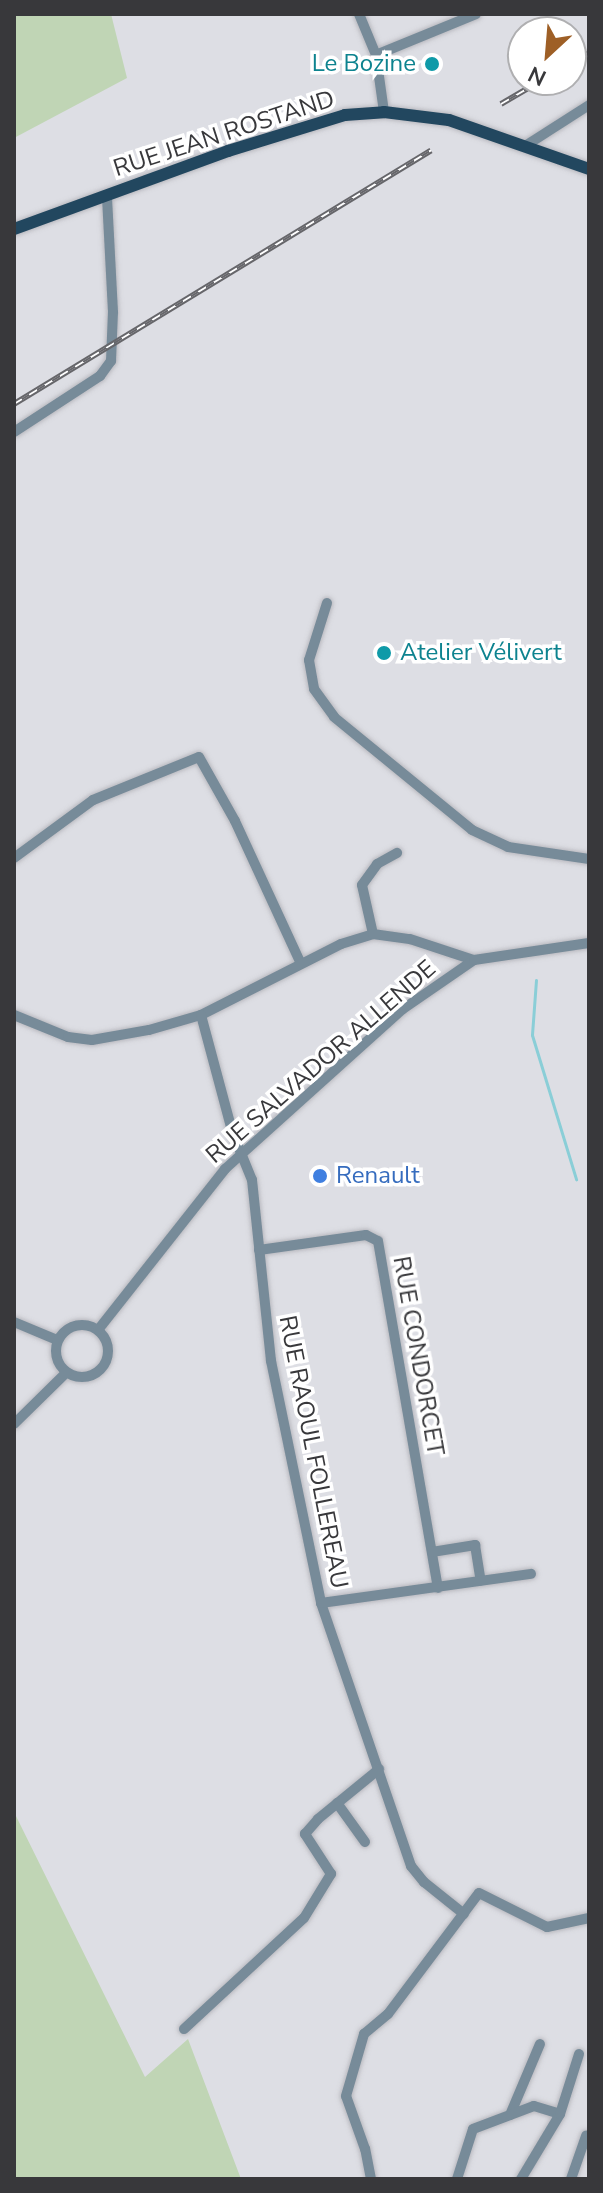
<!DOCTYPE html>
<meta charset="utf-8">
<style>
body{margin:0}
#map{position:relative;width:603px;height:2193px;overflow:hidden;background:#dddee4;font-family:"Nunito Sans",sans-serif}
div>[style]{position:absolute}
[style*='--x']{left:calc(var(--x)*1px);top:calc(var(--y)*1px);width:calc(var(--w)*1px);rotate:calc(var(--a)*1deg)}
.green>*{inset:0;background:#c0d5b5}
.stream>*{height:3px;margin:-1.5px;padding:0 1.5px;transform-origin:1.5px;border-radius:1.5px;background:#8aced7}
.roads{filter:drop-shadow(0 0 2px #b9b9bf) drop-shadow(0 0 2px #b9b9bf)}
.minor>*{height:10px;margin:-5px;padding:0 5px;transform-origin:5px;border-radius:5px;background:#778b99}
.minor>.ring{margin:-5px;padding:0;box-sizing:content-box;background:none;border:10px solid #778b99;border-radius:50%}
.major>*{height:12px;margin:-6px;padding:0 6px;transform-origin:6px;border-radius:6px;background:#22475f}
.rail>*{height:6px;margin-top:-3px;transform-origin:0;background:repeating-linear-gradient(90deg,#fff 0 9px,#66666a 0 18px);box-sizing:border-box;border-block:2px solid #66666a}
.dots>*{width:22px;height:22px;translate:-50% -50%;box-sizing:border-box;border:4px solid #fff;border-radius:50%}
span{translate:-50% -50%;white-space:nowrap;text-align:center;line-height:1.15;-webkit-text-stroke:7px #fff;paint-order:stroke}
.culture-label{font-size:24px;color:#0d838f}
.right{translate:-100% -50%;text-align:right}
.left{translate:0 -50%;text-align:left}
.street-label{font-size:24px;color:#38383b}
.shop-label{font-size:24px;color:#366cbe}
.frame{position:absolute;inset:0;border:16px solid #38383b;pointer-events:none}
.north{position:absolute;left:507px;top:16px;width:80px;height:80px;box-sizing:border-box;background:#fff;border:2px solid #afafb1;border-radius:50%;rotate:206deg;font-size:22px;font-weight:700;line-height:32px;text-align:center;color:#38383b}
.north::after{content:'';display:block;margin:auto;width:28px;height:36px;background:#9e5f26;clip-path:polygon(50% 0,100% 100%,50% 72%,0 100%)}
</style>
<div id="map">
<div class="green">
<i style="clip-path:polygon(14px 14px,111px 14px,127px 78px,14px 138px)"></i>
<i style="clip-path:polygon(14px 1812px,145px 2077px,188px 2039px,241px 2179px,14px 2179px)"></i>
</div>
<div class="stream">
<i style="--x:536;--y:980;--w:55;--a:94.2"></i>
<i style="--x:532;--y:1035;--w:151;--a:73"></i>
</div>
<div class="roads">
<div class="minor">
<i style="--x:359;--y:14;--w:44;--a:67.5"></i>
<i style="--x:376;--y:55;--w:58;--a:82"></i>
<i style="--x:376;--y:55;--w:108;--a:-22.3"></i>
<i style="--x:525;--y:146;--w:76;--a:-32.6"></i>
<i style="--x:14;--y:432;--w:103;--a:-33.1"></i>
<i style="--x:100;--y:376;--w:19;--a:-54"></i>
<i style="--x:111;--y:361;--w:49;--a:-87.7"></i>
<i style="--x:113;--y:312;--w:115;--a:-93"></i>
<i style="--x:327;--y:603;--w:60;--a:107.5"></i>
<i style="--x:309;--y:660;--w:29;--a:80"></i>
<i style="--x:314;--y:689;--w:34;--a:54"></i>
<i style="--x:334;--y:717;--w:178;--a:39.3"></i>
<i style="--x:472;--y:830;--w:40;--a:25"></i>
<i style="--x:508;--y:847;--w:82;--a:8.4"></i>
<i style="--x:14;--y:858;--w:98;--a:-36.3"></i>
<i style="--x:93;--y:800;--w:114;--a:-22.1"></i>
<i style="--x:199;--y:757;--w:73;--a:60.6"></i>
<i style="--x:235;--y:821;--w:157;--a:65.2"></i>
<i style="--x:373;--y:934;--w:50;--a:-102.7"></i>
<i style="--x:362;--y:885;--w:26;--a:-54"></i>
<i style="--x:377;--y:864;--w:23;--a:-29"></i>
<i style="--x:14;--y:1015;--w:58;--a:22.2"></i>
<i style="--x:68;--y:1037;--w:24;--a:7"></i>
<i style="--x:92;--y:1040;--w:58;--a:-10"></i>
<i style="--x:149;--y:1030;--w:54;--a:-16.1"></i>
<i style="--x:201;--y:1015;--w:157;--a:-26.9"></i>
<i style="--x:341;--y:944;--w:34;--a:-17"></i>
<i style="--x:373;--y:934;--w:37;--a:8"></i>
<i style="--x:410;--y:939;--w:67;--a:18.2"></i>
<i style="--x:201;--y:1015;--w:120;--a:75"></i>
<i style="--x:232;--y:1131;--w:53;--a:67.8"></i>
<i style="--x:252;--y:1180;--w:182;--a:84"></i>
<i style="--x:271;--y:1361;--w:247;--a:78.3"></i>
<i style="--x:321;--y:1603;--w:278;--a:71.1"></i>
<i style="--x:411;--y:1866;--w:21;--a:51"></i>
<i style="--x:424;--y:1882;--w:51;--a:38.7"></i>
<i style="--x:259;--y:1250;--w:108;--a:-8"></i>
<i style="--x:366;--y:1235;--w:13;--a:27"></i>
<i style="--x:378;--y:1241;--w:352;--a:80.2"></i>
<i style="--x:14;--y:1322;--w:47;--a:22.7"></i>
<i class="ring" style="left:56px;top:1325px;width:42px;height:42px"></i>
<i style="--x:98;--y:1330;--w:205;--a:-51.7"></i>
<i style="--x:225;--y:1169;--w:239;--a:-42"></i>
<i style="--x:403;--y:1009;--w:86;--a:-34.6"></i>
<i style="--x:474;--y:960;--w:116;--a:-8.4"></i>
<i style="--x:14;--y:1424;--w:74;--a:-44.5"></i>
<i style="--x:432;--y:1552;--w:44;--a:-9.2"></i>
<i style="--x:475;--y:1545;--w:36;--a:81"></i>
<i style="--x:321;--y:1603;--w:212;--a:-7.9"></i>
<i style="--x:337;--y:1803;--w:48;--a:54.3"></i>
<i style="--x:184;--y:2029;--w:163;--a:-42.8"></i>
<i style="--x:304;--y:1918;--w:52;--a:-58.5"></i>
<i style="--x:331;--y:1874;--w:48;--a:-123"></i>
<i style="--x:305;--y:1834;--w:20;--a:-49"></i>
<i style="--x:318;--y:1819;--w:79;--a:-39.3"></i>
<i style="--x:510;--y:2115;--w:77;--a:-67.1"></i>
<i style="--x:371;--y:2179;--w:31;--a:-101"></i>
<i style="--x:365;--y:2149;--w:56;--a:-109.7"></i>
<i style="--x:346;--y:2096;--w:65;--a:-73.8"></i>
<i style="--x:364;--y:2034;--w:31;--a:-40"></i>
<i style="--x:388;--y:2014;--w:151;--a:-53.1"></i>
<i style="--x:479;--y:1893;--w:76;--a:26.6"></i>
<i style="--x:547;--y:1927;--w:43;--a:-12.1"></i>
<i style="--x:457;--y:2179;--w:52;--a:-72.3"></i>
<i style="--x:473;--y:2129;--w:65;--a:-20.7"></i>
<i style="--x:534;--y:2106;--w:27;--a:17"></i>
<i style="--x:521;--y:2179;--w:76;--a:-59"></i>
<i style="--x:560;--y:2114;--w:63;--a:-72.4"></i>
<i style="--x:571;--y:2179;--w:46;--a:-70.8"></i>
</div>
<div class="major">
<i style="--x:14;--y:229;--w:228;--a:-20"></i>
<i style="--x:228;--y:151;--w:122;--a:-17.1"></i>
<i style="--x:345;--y:115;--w:39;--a:-4"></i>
<i style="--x:384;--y:112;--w:65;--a:7"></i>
<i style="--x:449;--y:120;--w:148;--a:19.3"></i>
</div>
</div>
<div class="rail">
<i style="--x:571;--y:63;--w:21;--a:-29"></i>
<i style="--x:501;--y:104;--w:48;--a:-30.3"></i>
<i style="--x:14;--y:404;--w:488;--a:-31.3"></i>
</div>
<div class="dots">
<i style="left:432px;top:64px;background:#0f9aa8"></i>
<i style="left:384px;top:653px;background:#0f9aa8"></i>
<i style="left:320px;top:1176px;background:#3f7fe0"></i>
</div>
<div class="culture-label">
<span class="right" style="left:416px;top:64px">Le Bozine</span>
<span class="left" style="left:400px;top:653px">Atelier Vélivert</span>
</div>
<div class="street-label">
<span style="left:224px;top:134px;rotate:-18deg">RUE JEAN ROSTAND</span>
<span style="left:321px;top:1062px;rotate:-41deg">RUE SALVADOR ALLENDE</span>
<span style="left:418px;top:1356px;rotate:80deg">RUE CONDORCET</span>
<span style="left:313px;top:1452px;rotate:79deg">RUE RAOUL FOLLEREAU</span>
</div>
<div class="shop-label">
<span class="left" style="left:336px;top:1176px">Renault</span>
</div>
<div class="frame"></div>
<div class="north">N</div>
</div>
